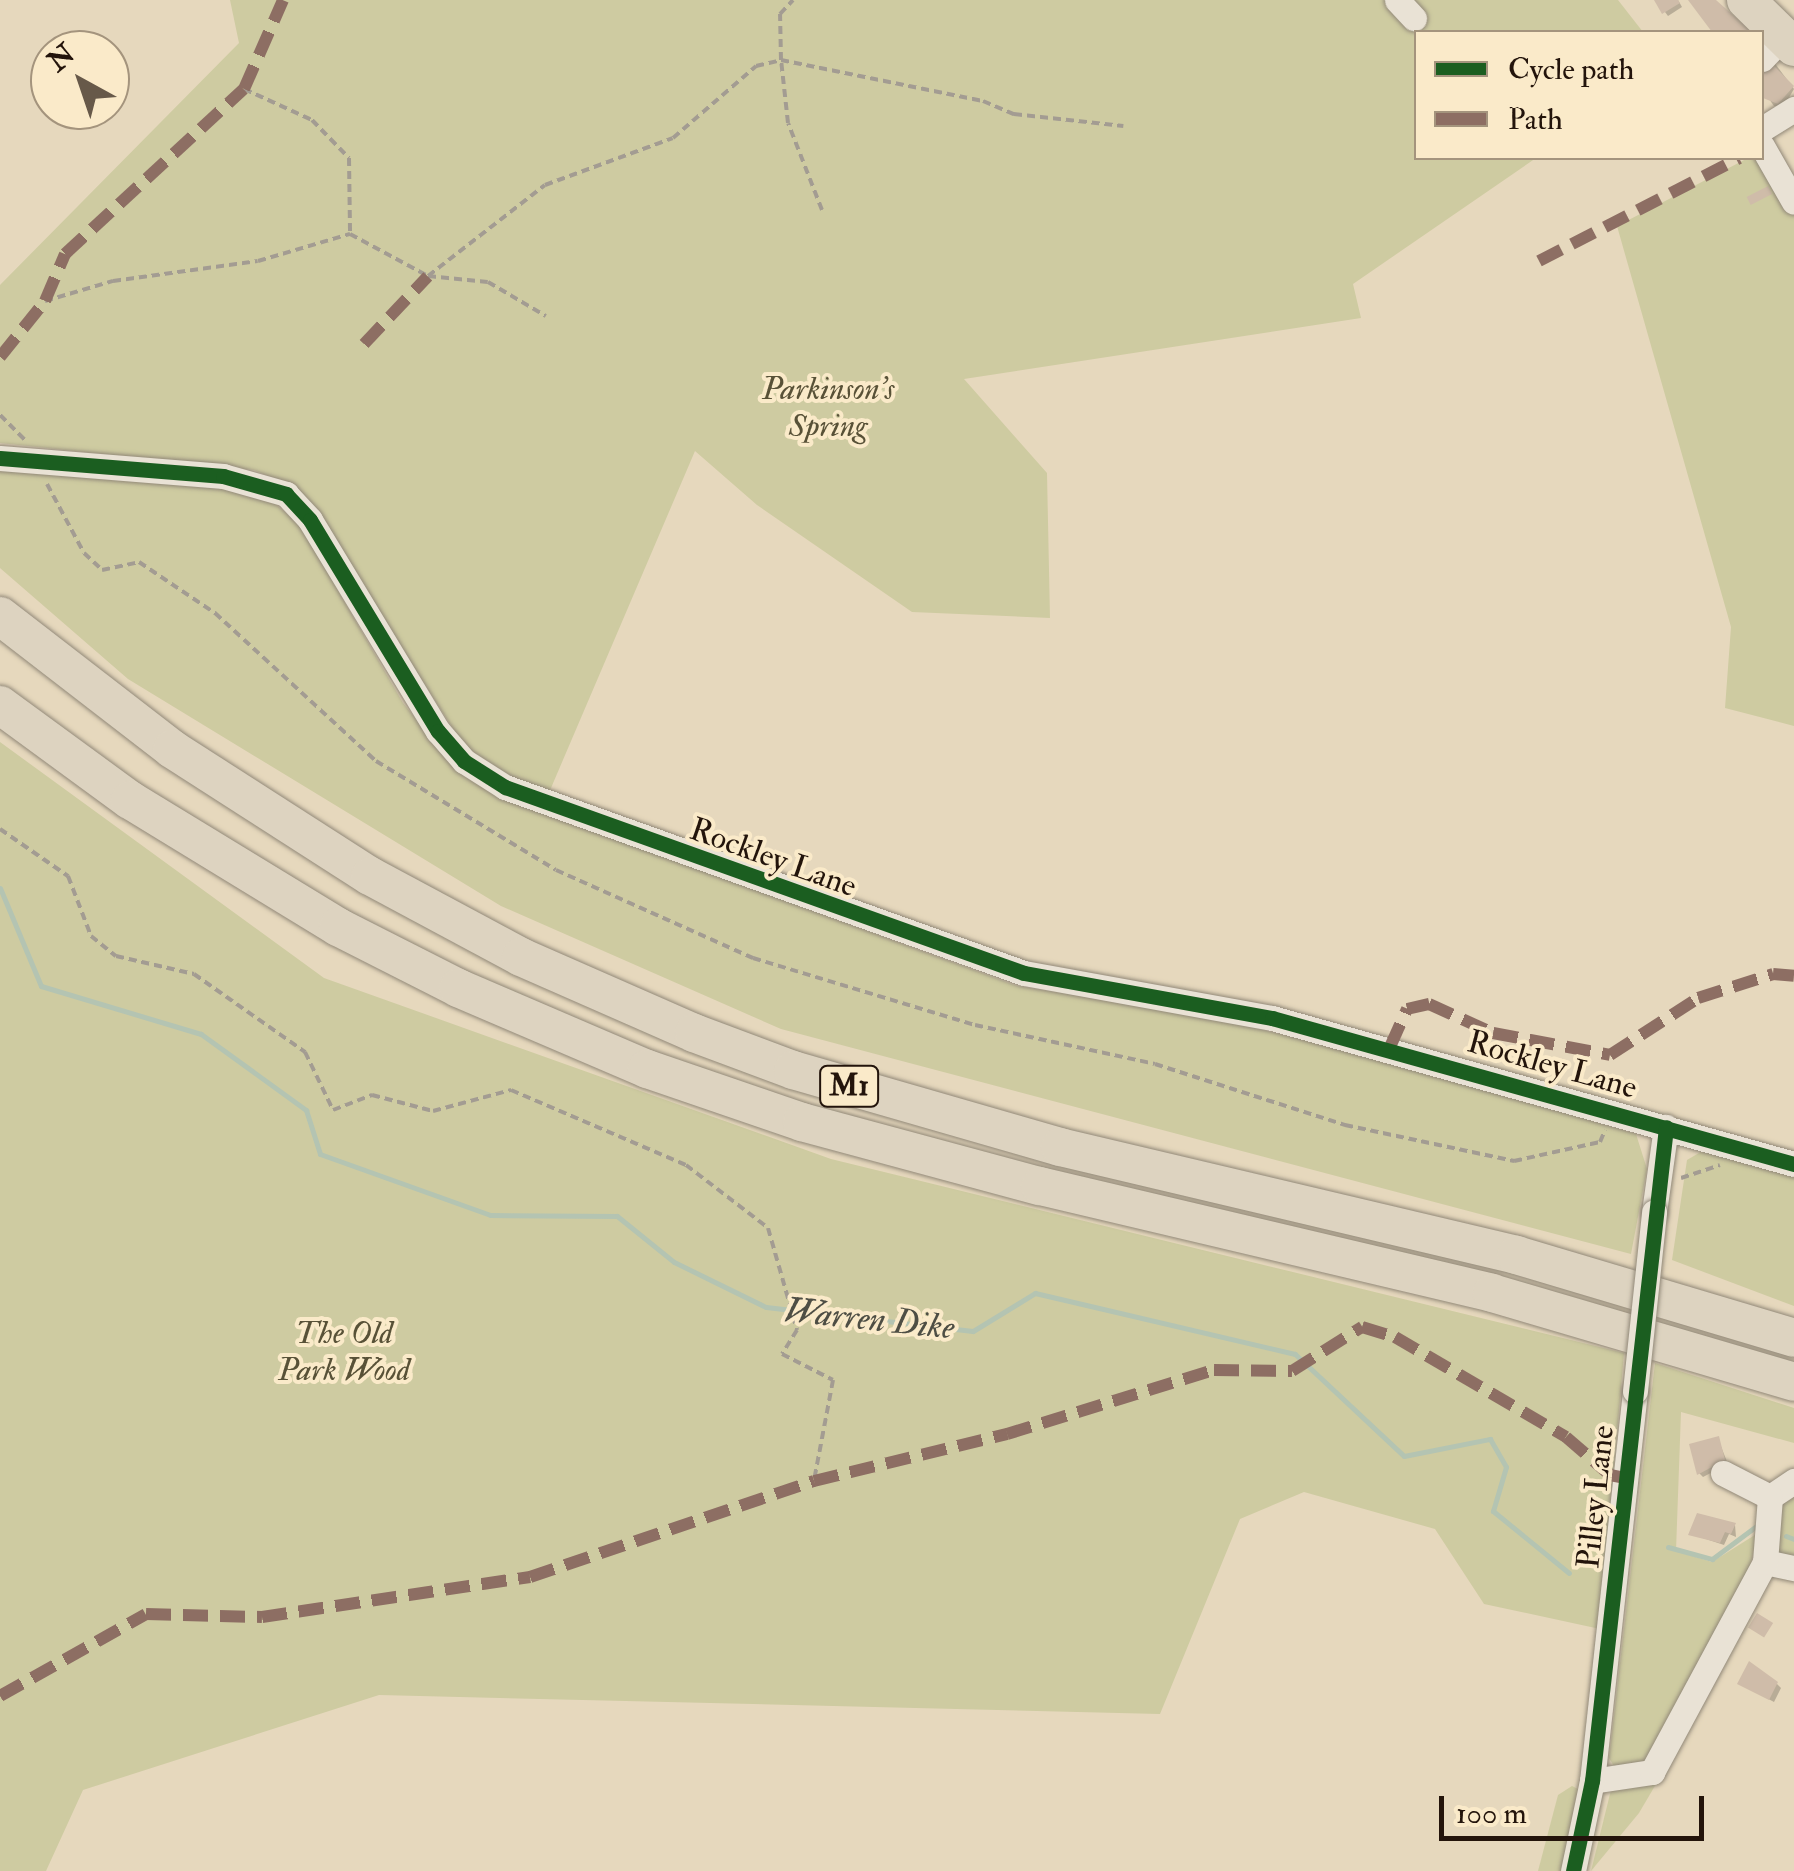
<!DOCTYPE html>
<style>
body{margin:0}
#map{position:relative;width:1794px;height:1871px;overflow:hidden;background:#e6d8bd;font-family:"IM FELL Double Pica",serif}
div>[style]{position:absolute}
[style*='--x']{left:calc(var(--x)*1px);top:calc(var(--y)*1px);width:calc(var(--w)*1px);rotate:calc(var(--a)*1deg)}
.green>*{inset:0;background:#cecba1}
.shadow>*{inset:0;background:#0003}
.stream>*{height:5px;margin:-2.5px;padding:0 2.5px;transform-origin:2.5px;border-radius:2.5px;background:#b4c4b2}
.building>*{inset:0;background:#cfbca9;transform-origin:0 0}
.path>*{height:4px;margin-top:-2px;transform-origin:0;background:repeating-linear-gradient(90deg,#a39c92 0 8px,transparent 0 13px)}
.roads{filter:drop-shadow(0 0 2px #918878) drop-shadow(0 0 2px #918878)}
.minor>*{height:25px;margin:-12.5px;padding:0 12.5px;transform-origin:12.5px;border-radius:12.5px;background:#e9e2d5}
.highway>*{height:38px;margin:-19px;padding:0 19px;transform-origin:19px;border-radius:19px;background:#ddd3c0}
.bridges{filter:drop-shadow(0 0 2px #918878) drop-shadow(0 0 2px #918878)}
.minor-bridge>*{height:25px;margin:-12.5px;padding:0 12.5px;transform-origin:12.5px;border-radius:12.5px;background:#e9e2d5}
.quiet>*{height:12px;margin-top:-6px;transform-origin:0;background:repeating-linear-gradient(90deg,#8d6e63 0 25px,transparent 0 37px)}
.cycleway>*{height:15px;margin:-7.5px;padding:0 7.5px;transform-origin:7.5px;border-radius:7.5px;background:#1b5e20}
span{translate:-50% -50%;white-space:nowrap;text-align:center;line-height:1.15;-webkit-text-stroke:8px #faeac9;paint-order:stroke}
.shield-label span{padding:2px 8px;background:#faeac9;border:2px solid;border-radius:8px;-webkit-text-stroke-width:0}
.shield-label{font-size:30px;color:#23140b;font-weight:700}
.park-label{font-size:32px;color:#585137;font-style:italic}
.street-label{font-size:32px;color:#23140b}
.water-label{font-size:35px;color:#4e4e44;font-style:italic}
.legend{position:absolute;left:1414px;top:30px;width:350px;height:130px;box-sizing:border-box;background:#faeac9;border:2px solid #a4947d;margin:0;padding:12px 18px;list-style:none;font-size:30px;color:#23140b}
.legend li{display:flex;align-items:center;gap:20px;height:50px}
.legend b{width:50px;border:2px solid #a4947d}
.north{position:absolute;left:30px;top:30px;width:100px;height:100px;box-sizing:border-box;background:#faeac9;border:2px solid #a4947d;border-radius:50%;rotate:320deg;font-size:28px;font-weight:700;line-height:40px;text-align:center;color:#23140b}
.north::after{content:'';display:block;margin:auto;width:35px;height:45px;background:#675949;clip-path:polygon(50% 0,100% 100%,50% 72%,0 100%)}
.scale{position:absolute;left:1439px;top:1796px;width:265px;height:45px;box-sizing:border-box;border:5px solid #23140b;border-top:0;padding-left:12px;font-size:30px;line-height:35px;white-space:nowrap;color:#23140b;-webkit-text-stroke:8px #faeac9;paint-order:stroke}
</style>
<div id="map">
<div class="green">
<i style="clip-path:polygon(230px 0,1618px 0,1643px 32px,1416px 32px,1416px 158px,1536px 158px,1353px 284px,1361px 318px,964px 379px,1047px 473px,1050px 618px,912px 612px,757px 505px,695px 451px,548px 795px,508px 777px,463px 744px,300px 490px,254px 470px,0 443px,0 285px,239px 43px)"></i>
<i style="clip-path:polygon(1748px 158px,1762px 158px,1794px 195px,1794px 726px,1725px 708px,1731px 627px,1617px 226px)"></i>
<i style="clip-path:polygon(0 469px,149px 477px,267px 497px,300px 525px,403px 703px,453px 765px,504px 798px,1017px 986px,1196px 1014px,1384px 1059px,1636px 1134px,1647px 1169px,1631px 1254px,781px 1029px,501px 906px,128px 679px,0 568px)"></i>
<i style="clip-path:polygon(0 742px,324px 978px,831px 1159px,1624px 1353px,1600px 1629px,1484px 1604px,1435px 1529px,1304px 1492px,1240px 1519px,1160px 1714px,379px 1695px,83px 1790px,46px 1871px,0 1871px)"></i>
<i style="clip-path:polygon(1704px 1150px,1794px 1175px,1794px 1306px,1672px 1260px,1687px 1160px)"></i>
<i style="clip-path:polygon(1655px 1363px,1794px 1408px,1794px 1443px,1681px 1412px,1676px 1551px,1712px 1562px,1758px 1533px,1745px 1589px,1646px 1764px,1617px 1771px,1609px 1758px)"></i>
<i style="clip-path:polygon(1794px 1493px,1794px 1556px,1772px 1560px,1782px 1498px)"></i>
<i style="clip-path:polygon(1659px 1779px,1639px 1813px,1591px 1871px,1611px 1790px)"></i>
<i style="clip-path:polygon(1572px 1786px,1580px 1790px,1563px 1871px,1538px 1871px,1558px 1795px)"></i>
</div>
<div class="shadow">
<i style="clip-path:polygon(1656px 0,1678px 0,1682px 7px,1668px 16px)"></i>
<i style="clip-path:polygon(1762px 46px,1794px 89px,1784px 106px,1774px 106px,1762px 89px)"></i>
<i style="clip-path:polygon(1718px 1439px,1728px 1464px,1703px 1477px,1699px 1473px)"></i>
<i style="clip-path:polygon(1735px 1525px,1736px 1537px,1729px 1534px,1724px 1545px,1691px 1534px)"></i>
<i style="clip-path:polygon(1740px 1684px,1777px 1684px,1781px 1688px,1774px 1702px)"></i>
</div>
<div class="stream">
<i style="--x:0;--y:888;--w:106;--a:67.3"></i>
<i style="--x:41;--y:986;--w:167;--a:16.7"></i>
<i style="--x:201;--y:1034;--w:130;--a:35.9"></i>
<i style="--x:306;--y:1110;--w:46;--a:72.3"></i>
<i style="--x:320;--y:1154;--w:181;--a:19.7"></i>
<i style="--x:490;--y:1215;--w:127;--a:0.5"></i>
<i style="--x:617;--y:1216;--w:73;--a:38.9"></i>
<i style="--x:674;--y:1262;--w:102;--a:26.1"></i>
<i style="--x:766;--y:1307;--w:208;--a:6.6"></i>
<i style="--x:973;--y:1331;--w:73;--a:-31.5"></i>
<i style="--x:1035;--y:1293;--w:267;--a:13.2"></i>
<i style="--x:1295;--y:1354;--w:149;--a:43.1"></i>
<i style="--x:1404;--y:1456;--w:88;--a:-11.2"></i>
<i style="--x:1490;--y:1439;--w:32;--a:60"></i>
<i style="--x:1506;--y:1467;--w:46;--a:106.5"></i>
<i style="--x:1493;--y:1511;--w:98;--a:39.2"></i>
<i style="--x:1786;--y:1536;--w:9;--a:21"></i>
<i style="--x:1668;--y:1547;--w:46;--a:15.3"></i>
<i style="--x:1712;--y:1559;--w:54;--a:-36.7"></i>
</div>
<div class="building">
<i style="clip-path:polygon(1654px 0,1678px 0,1680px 3px,1662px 14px)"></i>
<i style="clip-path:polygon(1688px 0,1716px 0,1752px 32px,1712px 32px)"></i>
<i style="clip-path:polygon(1772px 64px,1794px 86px,1778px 104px,1763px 98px,1762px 67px)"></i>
<i style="left:1768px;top:186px;width:9px;height:24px;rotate:63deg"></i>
<i style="clip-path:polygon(1719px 1436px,1725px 1460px,1697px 1475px,1689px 1444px)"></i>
<i style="clip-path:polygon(1697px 1513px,1736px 1523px,1731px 1534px,1725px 1532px,1720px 1543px,1688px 1535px)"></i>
<i style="left:1757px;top:1613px;width:19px;height:17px;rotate:32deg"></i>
<i style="clip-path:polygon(1749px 1661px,1778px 1682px,1769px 1700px,1737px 1684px)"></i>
</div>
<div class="path">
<i style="--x:244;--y:89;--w:75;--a:24.5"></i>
<i style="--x:312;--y:120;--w:53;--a:45.8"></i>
<i style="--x:349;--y:158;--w:76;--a:89.2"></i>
<i style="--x:822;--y:210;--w:93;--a:-111.3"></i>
<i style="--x:788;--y:123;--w:63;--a:-96.3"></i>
<i style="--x:781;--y:60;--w:206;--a:11.5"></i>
<i style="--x:983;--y:101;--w:34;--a:23"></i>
<i style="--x:1014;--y:114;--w:110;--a:6.3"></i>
<i style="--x:428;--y:276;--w:148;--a:-37.9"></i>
<i style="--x:545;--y:185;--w:136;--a:-20.2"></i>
<i style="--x:673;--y:138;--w:110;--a:-40.9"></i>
<i style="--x:756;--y:66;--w:26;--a:-13"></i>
<i style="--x:781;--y:60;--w:46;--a:-91.2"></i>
<i style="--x:780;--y:14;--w:19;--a:-47"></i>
<i style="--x:45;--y:301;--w:71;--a:-16.4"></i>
<i style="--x:113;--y:281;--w:146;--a:-7.9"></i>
<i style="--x:258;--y:261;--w:96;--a:-16.4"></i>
<i style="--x:350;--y:234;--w:89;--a:28.3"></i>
<i style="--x:428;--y:276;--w:60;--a:5.7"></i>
<i style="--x:488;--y:282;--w:67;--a:30.4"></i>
<i style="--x:0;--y:415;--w:35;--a:45"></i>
<i style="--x:47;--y:484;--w:78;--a:61.8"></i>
<i style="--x:84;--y:553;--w:25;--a:43"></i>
<i style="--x:102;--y:570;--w:38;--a:-12"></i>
<i style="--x:139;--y:562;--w:92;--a:33.9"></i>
<i style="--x:215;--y:613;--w:219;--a:42.6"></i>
<i style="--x:376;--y:761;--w:210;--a:31.2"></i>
<i style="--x:556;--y:870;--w:216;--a:24.1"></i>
<i style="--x:753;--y:958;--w:232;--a:16.8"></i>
<i style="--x:975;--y:1025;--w:184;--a:12.2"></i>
<i style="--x:1155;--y:1064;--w:200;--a:17.8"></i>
<i style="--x:1345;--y:1125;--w:173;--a:12"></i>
<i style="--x:1514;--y:1161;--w:88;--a:-12.5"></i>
<i style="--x:1600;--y:1142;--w:13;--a:-67"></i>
<i style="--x:0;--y:829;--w:83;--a:34.7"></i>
<i style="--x:68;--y:876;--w:64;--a:69"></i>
<i style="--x:91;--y:936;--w:32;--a:39"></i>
<i style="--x:116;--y:956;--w:80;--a:13"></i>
<i style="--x:194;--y:974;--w:136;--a:35.1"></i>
<i style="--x:305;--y:1052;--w:64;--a:64.2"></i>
<i style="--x:333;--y:1110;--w:42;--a:-21"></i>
<i style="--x:372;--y:1095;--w:63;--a:14.7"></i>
<i style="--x:433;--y:1111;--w:81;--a:-15.1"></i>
<i style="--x:511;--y:1090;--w:190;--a:23.2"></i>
<i style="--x:686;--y:1165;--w:103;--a:37.5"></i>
<i style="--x:768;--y:1228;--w:106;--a:74.1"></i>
<i style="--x:797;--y:1330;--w:28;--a:122"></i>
<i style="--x:782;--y:1354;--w:57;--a:27"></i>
<i style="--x:833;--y:1380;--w:103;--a:100.7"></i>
<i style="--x:1681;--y:1178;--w:41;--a:-18.4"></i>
</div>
<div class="roads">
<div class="minor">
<i style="--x:1397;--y:0;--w:25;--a:47"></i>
<i style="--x:1762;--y:59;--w:30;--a:-46"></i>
<i style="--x:1762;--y:129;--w:38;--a:-32"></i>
<i style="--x:1762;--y:146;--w:64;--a:60.3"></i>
<i style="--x:0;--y:458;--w:224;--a:4.6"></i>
<i style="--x:223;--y:476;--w:66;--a:15.9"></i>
<i style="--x:286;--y:494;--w:35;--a:47"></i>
<i style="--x:310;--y:520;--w:247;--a:58.8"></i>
<i style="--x:438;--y:731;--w:40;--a:49"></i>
<i style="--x:464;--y:761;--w:49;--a:32.4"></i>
<i style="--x:505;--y:787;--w:551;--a:19.72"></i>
<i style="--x:1024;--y:973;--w:252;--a:10.3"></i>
<i style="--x:1272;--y:1018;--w:542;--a:15.63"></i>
<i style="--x:1654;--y:1212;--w:86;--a:-82"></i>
<i style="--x:1723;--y:1473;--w:53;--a:27.1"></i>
<i style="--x:1770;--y:1497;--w:29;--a:-34"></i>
<i style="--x:1765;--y:1562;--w:30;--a:12"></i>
<i style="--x:1592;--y:1781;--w:61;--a:-8.5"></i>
<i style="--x:1652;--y:1772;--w:238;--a:-61.7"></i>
<i style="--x:1765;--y:1562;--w:65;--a:-85.6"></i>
<i style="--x:1573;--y:1871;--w:92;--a:-78.1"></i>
<i style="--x:1592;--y:1781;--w:392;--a:-83.7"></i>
</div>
<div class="highway">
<i style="--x:1746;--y:0;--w:67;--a:44.4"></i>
<i style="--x:0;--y:616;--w:217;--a:37.7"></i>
<i style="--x:172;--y:749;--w:235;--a:32.7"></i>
<i style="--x:370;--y:876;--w:171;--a:28.2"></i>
<i style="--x:521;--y:957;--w:189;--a:23.7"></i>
<i style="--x:694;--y:1033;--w:106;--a:20.5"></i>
<i style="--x:793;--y:1070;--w:278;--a:16.1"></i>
<i style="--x:1060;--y:1147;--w:469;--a:13.3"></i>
<i style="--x:1516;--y:1255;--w:290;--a:16.6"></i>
<i style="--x:0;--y:705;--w:161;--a:36.2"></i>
<i style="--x:130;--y:800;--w:244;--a:31.4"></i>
<i style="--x:338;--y:927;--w:135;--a:26.9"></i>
<i style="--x:458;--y:988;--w:206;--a:23.2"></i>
<i style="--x:647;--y:1069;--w:164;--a:18.9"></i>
<i style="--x:802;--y:1122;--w:246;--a:15.1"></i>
<i style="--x:1040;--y:1186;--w:464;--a:13.3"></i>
<i style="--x:1492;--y:1293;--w:315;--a:16.4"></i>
</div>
</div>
<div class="bridges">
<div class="minor-bridge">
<i style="--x:1635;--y:1391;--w:180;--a:-83.9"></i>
</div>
</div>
<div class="quiet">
<i style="--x:1539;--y:261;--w:225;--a:-27.2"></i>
<i style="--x:364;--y:344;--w:93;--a:-46.7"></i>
<i style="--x:0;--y:357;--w:72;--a:-51.2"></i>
<i style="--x:45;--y:301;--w:51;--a:-66.9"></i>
<i style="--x:65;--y:254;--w:243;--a:-42.7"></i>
<i style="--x:244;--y:89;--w:97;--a:-66.3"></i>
<i style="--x:1390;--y:1047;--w:42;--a:-65.9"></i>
<i style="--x:1407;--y:1009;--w:23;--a:-13"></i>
<i style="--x:1429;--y:1004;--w:70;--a:24.4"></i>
<i style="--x:1493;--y:1033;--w:119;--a:10.6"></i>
<i style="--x:1610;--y:1055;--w:105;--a:-32.9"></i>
<i style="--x:1698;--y:998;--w:79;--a:-17.7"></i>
<i style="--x:1773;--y:974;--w:21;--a:5"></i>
<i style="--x:0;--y:1696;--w:167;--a:-29.3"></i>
<i style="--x:146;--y:1614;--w:116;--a:1.5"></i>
<i style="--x:262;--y:1617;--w:271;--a:-8.5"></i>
<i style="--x:530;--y:1577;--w:300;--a:-18.7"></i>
<i style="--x:814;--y:1481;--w:199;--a:-13.7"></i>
<i style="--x:1007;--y:1434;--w:217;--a:-17.2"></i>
<i style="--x:1214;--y:1370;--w:78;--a:0.7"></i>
<i style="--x:1292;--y:1371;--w:83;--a:-32.2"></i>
<i style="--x:1362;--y:1327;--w:34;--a:17"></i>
<i style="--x:1395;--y:1337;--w:198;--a:30.3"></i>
<i style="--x:1566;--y:1437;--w:58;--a:40.8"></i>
<i style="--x:1610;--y:1475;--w:16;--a:11"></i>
</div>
<div class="cycleway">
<i style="--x:0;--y:458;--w:224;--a:4.6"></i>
<i style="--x:223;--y:476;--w:66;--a:15.9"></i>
<i style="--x:286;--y:494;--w:35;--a:47"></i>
<i style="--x:310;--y:520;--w:247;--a:58.8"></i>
<i style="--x:438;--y:731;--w:40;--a:49"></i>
<i style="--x:464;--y:761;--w:49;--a:32.4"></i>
<i style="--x:505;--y:787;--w:551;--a:19.72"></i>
<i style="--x:1024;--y:973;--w:252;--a:10.3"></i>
<i style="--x:1272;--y:1018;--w:542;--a:15.63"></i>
<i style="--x:1573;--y:1871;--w:92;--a:-78.1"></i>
<i style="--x:1592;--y:1781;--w:658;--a:-83.54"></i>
</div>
<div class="shield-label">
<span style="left:849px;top:1086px">M1</span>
</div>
<div class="park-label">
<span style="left:828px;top:408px">Parkinson's<br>Spring</span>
<span style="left:344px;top:1352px">The Old<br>Park Wood</span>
</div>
<div class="street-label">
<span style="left:773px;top:858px;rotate:20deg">Rockley Lane</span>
<span style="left:1552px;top:1065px;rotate:16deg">Rockley Lane</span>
<span style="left:1596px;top:1497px;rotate:-84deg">Pilley Lane</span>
</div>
<div class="water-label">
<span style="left:869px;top:1319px;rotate:6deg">Warren Dike</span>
</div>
<ul class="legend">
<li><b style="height:12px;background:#1b5e20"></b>Cycle path</li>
<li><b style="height:12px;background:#8d6e63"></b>Path</li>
</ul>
<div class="north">N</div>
<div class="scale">100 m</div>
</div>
